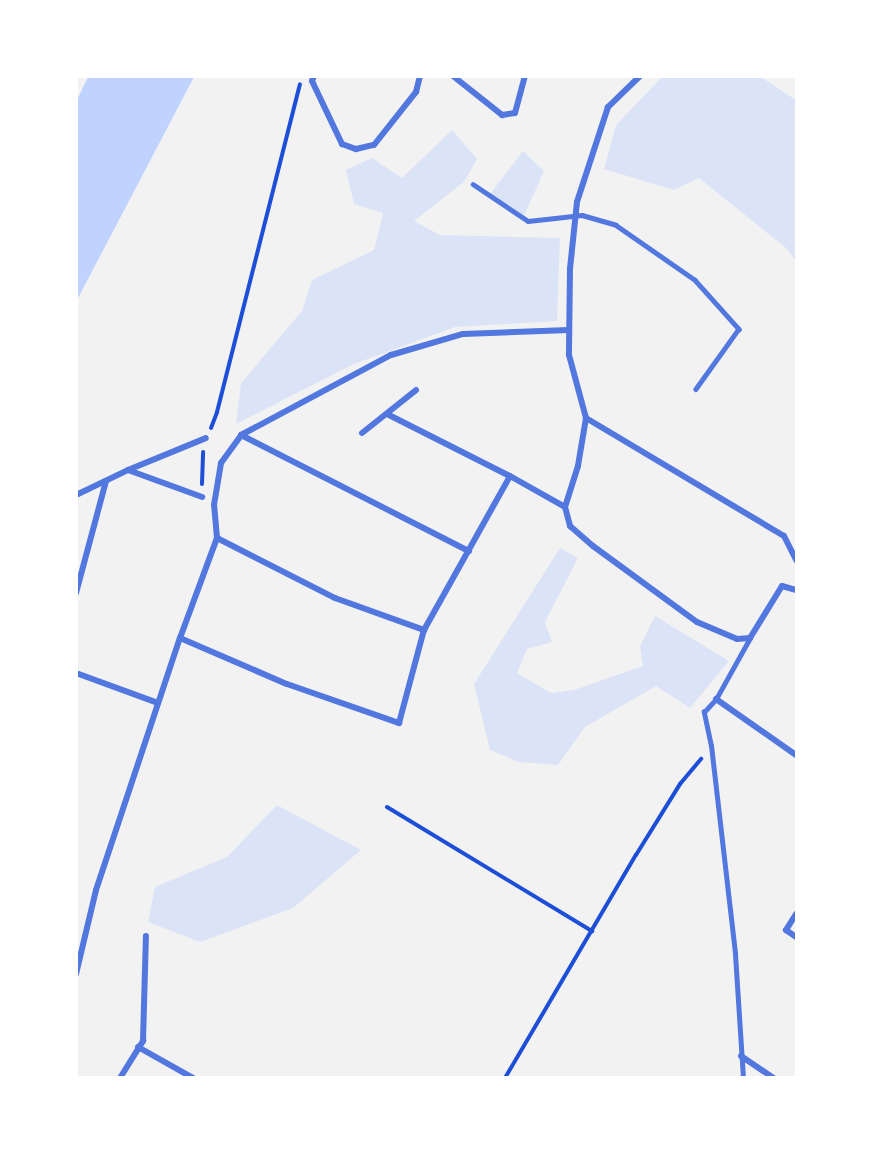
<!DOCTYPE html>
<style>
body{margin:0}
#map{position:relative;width:873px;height:1154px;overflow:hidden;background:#f2f2f2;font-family:Helvetica,sans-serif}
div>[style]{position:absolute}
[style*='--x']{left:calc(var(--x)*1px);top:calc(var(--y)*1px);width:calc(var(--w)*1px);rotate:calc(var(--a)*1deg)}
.green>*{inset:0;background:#dbe4f7}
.water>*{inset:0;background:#bfd3fe}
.path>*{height:4px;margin:-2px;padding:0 2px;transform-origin:2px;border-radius:2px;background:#1d4ed8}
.service>*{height:4.5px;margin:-2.25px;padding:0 2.25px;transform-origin:2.25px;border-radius:2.25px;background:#5277de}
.minor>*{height:6px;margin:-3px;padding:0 3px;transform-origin:3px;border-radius:3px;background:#5277de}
span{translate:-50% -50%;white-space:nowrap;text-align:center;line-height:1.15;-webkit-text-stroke:4.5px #fff;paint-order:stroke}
.frame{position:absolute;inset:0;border:78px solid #fff;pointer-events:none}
</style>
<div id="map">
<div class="green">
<i style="clip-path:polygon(663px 76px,761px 77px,796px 100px,796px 261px,786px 248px,699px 178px,674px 190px,604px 169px,616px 125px)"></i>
<i style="clip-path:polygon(452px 130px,477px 159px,464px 182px,414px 221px,440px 235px,560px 238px,557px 321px,455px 327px,354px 364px,236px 424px,241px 383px,302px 311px,312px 280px,374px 250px,383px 213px,354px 204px,346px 170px,372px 158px,402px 178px)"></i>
<i style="clip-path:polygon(523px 151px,544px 171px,524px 216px,490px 194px)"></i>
<i style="clip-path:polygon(560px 548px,578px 558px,545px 622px,552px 642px,527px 649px,517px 673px,551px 693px,574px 690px,643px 666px,640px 646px,655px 616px,729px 661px,690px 708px,656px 686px,585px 727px,558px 765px,519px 762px,490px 750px,474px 684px)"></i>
<i style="clip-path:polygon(277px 805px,361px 850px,293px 908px,200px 942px,148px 922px,155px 887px,227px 857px)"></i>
</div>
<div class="water">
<i style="clip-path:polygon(88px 77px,194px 77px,77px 300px,77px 100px)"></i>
</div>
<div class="path">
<i style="--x:211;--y:428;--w:17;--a:-69"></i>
<i style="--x:217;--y:412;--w:338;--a:-75.8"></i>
<i style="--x:202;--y:484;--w:32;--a:-88"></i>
<i style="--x:387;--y:807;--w:240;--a:31.2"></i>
<i style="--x:505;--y:1078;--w:259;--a:-59.6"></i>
<i style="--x:636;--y:855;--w:84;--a:-58.2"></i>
<i style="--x:680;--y:784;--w:33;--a:-50"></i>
</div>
<div class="service">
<i style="--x:473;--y:184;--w:66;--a:33.9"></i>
<i style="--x:528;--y:221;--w:54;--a:-6.3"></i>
<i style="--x:582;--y:215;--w:35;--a:16"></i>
<i style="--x:616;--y:225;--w:96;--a:34.8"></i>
<i style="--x:695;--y:280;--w:66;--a:48.1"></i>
<i style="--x:739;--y:329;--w:74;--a:125.6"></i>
<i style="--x:743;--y:1078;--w:125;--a:-93.7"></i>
<i style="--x:735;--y:953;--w:208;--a:-96.6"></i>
<i style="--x:711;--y:746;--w:35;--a:-102"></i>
<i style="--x:704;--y:712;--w:18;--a:-47"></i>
<i style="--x:716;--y:699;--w:70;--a:-60.9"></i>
</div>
<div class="minor">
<i style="--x:314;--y:76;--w:5;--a:112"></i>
<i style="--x:312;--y:81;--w:70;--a:64.5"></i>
<i style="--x:342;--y:144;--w:15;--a:20"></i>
<i style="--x:356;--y:149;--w:18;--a:-13"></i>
<i style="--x:374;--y:145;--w:68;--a:-51.6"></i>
<i style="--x:416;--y:92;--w:16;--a:-76"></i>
<i style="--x:453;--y:76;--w:63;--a:38.5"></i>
<i style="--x:502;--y:115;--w:13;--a:-9"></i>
<i style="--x:515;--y:113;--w:38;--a:-75"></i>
<i style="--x:640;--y:76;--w:45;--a:135.9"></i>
<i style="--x:608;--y:107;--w:100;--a:108.1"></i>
<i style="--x:577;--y:202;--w:67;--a:96"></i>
<i style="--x:570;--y:269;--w:86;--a:90.7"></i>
<i style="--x:569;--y:355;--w:65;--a:74.9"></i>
<i style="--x:586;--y:418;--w:49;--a:99.5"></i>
<i style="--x:578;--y:466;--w:43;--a:107.6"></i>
<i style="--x:565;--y:507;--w:20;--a:75"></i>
<i style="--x:570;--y:526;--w:30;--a:41"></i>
<i style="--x:593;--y:546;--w:129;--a:36.2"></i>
<i style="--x:697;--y:622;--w:43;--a:23"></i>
<i style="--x:737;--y:639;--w:13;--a:-4"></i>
<i style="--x:750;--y:638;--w:61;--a:-58.4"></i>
<i style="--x:782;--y:586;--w:15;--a:16"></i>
<i style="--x:387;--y:414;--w:138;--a:26.8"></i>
<i style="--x:586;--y:418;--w:230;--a:30.8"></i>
<i style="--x:784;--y:536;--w:27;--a:63"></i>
<i style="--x:362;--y:433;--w:69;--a:-38.5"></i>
<i style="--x:241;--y:435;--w:256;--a:27"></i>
<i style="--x:128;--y:470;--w:79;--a:20"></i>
<i style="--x:76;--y:495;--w:58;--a:-25.7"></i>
<i style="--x:128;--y:470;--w:84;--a:-22.3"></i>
<i style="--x:217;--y:538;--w:132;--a:27"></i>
<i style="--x:335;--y:598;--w:95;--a:19.8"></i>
<i style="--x:76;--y:593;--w:116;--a:-75"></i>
<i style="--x:180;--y:638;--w:116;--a:23.3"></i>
<i style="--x:287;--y:684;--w:119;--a:19.2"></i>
<i style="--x:399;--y:723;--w:96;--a:-75"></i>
<i style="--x:424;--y:630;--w:176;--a:-60.8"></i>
<i style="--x:510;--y:476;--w:63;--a:29.4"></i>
<i style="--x:76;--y:673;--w:87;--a:20.1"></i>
<i style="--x:716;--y:699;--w:98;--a:35"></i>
<i style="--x:796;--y:914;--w:19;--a:122"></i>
<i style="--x:786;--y:930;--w:12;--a:35"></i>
<i style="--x:76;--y:974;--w:86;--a:-76.6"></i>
<i style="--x:96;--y:890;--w:266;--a:-71.6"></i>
<i style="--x:180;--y:638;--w:107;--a:-69.7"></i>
<i style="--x:217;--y:538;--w:33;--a:-95"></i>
<i style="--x:214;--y:505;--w:43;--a:-80.5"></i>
<i style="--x:221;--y:463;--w:34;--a:-54"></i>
<i style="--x:241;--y:435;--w:170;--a:-28.1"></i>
<i style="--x:391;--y:355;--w:75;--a:-16.3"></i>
<i style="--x:463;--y:334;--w:106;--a:-2.2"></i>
<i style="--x:138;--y:1047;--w:63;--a:29.4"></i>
<i style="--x:741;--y:1056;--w:40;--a:34"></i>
<i style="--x:120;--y:1078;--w:44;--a:-58.1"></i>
<i style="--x:143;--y:1041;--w:105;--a:-88.4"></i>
</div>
<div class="frame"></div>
</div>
